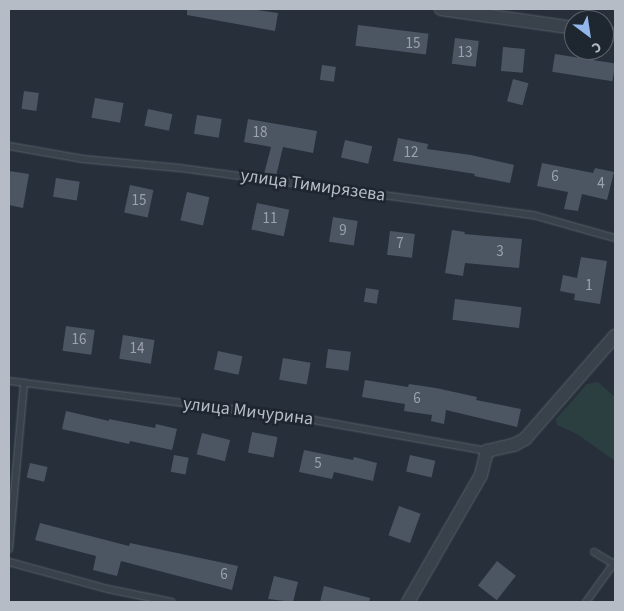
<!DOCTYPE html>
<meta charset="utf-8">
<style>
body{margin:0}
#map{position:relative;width:624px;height:611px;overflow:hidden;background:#262f3a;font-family:"Source Sans 3",sans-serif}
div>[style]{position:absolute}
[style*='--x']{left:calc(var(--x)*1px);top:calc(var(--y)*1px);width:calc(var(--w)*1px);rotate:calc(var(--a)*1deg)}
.green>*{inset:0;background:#2c3f40}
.building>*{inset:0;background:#4c5663;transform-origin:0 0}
.roads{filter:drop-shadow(0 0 1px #575f69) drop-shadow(0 0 1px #575f69)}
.service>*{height:6px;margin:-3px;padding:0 3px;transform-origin:3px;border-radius:3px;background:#39414b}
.minor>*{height:12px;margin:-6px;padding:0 6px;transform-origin:6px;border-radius:6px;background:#39414b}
span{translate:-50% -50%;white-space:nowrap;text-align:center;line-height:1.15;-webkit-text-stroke:5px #1e2630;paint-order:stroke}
.number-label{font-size:15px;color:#9ba2ad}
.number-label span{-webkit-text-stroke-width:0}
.street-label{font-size:18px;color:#b5bcc6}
.frame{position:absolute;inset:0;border:10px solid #b5bcc6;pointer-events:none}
.north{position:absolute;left:564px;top:10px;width:50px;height:50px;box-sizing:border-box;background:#1e2630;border:1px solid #5a626c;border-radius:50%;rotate:149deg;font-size:14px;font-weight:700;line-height:20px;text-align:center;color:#b5bcc6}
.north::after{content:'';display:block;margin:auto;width:18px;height:22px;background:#93b6ed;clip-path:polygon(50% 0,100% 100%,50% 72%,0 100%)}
</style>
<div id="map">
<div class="green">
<i style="clip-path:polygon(598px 382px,615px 397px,615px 461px,577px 434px,557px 425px,556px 419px,587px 384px)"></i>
</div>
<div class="building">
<i style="clip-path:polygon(187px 9px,251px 9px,278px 13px,275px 31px,187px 15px)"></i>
<i style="left:358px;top:25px;width:71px;height:21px;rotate:7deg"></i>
<i style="left:455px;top:38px;width:24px;height:26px;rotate:7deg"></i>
<i style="left:503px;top:47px;width:22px;height:24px;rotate:5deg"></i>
<i style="left:555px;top:54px;width:61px;height:18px;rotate:9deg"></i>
<i style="left:322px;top:65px;width:14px;height:15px;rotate:8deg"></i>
<i style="left:513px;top:79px;width:16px;height:23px;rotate:15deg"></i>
<i style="left:24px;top:91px;width:15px;height:18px;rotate:8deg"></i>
<i style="left:95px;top:98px;width:29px;height:20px;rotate:10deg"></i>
<i style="left:148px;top:109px;width:25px;height:17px;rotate:12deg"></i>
<i style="left:197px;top:115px;width:25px;height:19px;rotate:9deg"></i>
<i style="clip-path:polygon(248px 119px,317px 131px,313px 153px,283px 147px,276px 176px,264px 174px,271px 147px,244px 142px)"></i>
<i style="clip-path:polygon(398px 138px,428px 144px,427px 149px,471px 155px,514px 165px,510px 183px,474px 176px,475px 174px,393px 161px)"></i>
<i style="left:345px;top:140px;width:28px;height:18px;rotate:13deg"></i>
<i style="clip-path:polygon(542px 163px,593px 173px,595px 168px,614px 172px,607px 200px,582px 194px,578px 211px,564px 209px,568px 192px,537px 186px)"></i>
<i style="clip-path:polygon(9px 171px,29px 174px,23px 208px,9px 205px)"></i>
<i style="left:56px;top:178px;width:24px;height:19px;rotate:9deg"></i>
<i style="left:130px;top:185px;width:24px;height:28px;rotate:12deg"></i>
<i style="left:187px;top:192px;width:23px;height:29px;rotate:13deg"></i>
<i style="left:257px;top:203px;width:33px;height:27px;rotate:12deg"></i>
<i style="left:333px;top:217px;width:25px;height:25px;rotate:9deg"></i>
<i style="clip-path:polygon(452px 230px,465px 232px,464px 234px,522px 239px,519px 268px,465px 263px,463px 276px,445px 273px)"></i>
<i style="left:390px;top:231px;width:25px;height:24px;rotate:7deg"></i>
<i style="clip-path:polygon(581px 257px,607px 261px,600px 304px,574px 300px,575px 294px,560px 291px,563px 275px,577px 278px)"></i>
<i style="left:366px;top:288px;width:13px;height:14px;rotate:9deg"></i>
<i style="left:455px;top:299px;width:67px;height:21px;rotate:7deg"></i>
<i style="left:66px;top:326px;width:29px;height:25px;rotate:8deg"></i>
<i style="left:123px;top:335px;width:32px;height:24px;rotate:9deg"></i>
<i style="left:328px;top:349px;width:23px;height:19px;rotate:7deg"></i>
<i style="left:218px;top:351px;width:25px;height:19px;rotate:12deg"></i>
<i style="left:283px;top:358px;width:28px;height:22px;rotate:10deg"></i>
<i style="clip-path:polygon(365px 380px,408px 387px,409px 384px,436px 388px,477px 397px,476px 400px,521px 409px,517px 427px,446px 410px,444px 424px,431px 421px,432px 415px,404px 411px,405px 404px,362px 397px)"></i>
<i style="clip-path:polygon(66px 411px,109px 421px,109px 419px,155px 428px,156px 424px,177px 429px,172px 450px,130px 441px,129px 444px,62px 429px)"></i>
<i style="left:252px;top:432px;width:26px;height:21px;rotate:11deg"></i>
<i style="left:202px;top:433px;width:29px;height:22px;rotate:14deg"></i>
<i style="clip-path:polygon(304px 450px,353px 460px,354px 457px,377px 463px,373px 481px,334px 472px,332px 479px,299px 472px)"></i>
<i style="left:174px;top:455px;width:15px;height:17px;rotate:11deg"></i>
<i style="left:410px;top:455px;width:26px;height:17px;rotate:13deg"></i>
<i style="left:30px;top:463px;width:18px;height:15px;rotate:13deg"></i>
<i style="left:399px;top:506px;width:23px;height:31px;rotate:20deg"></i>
<i style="clip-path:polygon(40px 523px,129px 546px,130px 543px,238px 566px,232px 590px,121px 561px,117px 576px,93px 570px,96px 556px,35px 540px)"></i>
<i style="left:497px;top:561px;width:24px;height:31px;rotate:38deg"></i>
<i style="clip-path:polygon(274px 576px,298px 582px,293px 602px,268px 599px)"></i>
<i style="clip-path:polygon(324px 586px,370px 598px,369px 602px,320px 602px)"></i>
</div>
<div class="roads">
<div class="service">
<i style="--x:9;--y:146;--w:75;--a:10"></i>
<i style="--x:83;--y:159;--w:97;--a:5.3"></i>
<i style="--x:180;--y:168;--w:356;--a:7.6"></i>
<i style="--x:533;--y:215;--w:85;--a:15.7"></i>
<i style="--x:9;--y:381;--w:301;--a:7.2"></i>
<i style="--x:308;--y:419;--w:182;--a:10.1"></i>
<i style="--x:9;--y:549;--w:167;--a:-84.8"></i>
<i style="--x:594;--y:552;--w:23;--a:31"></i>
<i style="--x:9;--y:562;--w:103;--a:15.3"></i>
<i style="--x:108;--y:589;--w:65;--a:11.5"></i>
<i style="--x:586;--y:602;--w:49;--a:-54.1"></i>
</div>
<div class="minor">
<i style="--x:441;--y:9;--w:134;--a:8.1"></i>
<i style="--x:604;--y:33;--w:11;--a:10"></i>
<i style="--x:408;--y:602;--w:146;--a:-60.1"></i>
<i style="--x:481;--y:475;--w:25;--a:-76"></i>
<i style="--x:487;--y:451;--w:28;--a:-13"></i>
<i style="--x:514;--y:445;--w:13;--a:-29"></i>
<i style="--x:525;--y:439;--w:137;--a:-48.9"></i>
</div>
</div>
<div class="number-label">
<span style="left:413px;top:44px">15</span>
<span style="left:465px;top:53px">13</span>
<span style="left:260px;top:133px">18</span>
<span style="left:411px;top:153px">12</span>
<span style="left:555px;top:177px">6</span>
<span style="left:601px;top:184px">4</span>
<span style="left:139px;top:201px">15</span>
<span style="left:270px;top:219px">11</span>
<span style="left:343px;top:231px">9</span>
<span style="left:400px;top:244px">7</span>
<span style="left:500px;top:252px">3</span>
<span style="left:589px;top:286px">1</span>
<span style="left:79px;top:340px">16</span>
<span style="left:137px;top:349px">14</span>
<span style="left:417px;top:399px">6</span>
<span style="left:318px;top:464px">5</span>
<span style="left:224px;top:575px">6</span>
</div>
<div class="street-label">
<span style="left:313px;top:186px;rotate:8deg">улица Тимирязева</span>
<span style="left:248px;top:412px;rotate:7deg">улица Мичурина</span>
</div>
<div class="frame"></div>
<div class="north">С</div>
</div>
